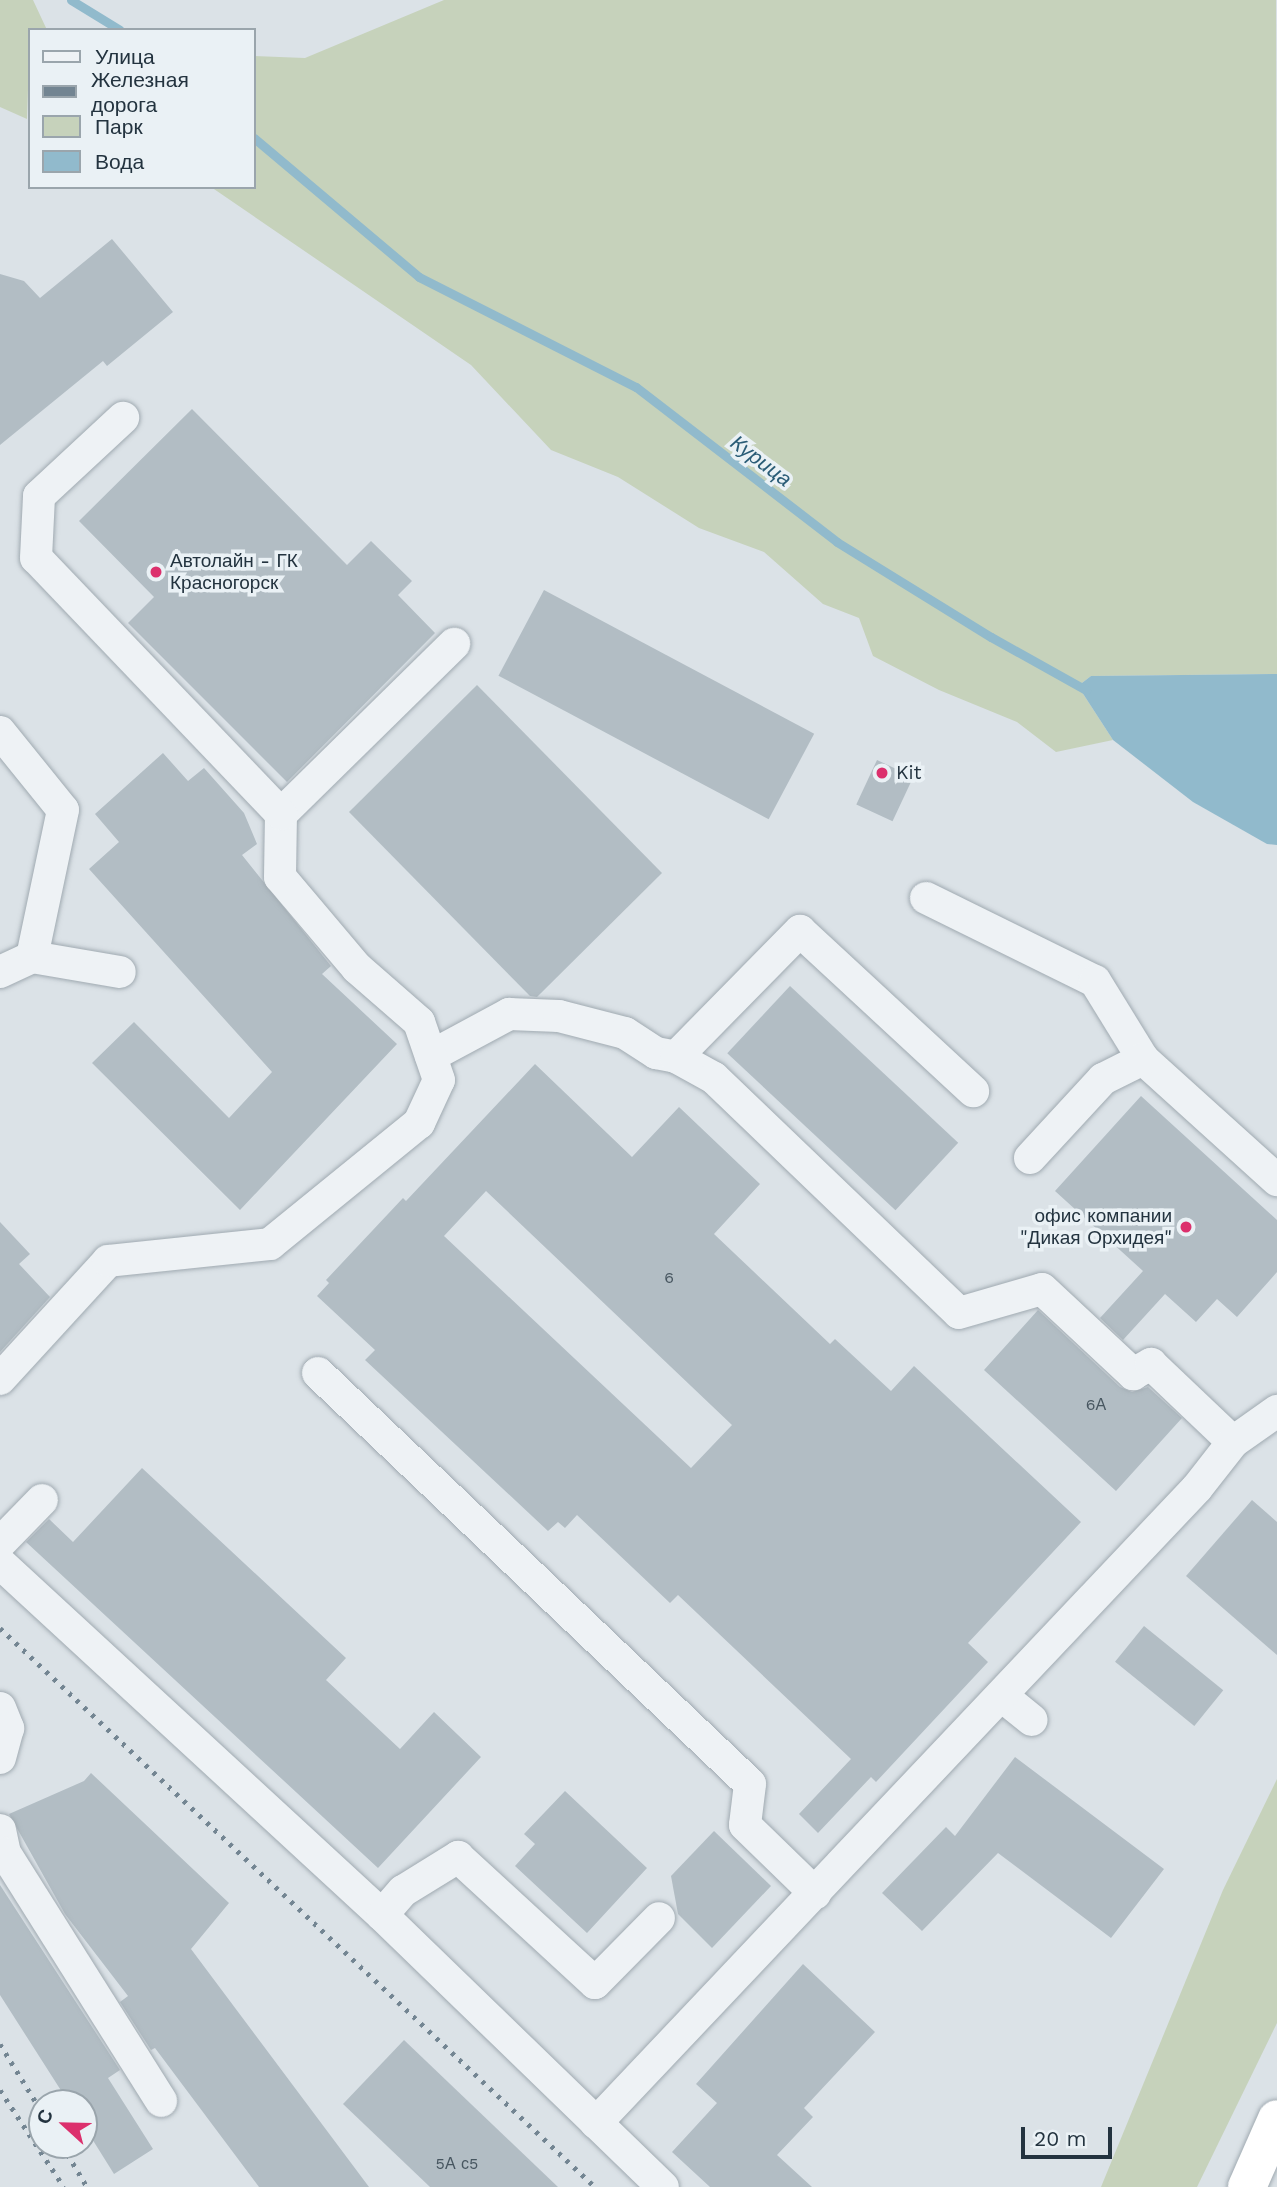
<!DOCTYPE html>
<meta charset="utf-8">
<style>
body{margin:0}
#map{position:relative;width:1277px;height:2187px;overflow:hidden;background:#dbe2e7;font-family:"Work Sans",sans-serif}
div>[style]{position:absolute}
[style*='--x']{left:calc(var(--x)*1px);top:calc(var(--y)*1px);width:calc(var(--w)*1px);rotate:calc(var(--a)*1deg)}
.green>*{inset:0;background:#c6d2bb}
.water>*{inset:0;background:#91bacc}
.stream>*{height:9px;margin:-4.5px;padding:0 4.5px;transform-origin:4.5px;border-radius:4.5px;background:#91bacc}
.building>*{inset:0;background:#b2bdc4;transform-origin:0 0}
.roads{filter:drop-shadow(0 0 2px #a0aab1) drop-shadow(0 0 2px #a0aab1)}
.minor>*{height:32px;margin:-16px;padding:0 16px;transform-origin:16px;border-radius:16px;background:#eef2f5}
.highway>*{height:38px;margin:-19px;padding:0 19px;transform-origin:19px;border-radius:19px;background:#fff}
.rail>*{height:5px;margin-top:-2.5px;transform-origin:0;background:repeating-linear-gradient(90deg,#738592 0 3.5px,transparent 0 10.5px)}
.dots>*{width:19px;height:19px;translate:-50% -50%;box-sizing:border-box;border:4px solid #eaf1f5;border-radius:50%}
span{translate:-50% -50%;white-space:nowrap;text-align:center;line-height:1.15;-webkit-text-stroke:7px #eaf1f5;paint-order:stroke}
.number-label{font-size:16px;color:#475660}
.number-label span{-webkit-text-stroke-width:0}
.poi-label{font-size:19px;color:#23333f}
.left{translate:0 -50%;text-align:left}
.right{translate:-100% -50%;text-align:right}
.water-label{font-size:21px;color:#2a5c76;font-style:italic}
.legend{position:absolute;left:28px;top:28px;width:228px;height:161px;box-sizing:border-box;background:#eaf1f5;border:2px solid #9aa5ac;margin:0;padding:9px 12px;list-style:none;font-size:21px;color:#23333f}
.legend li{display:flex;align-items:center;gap:14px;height:35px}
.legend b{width:35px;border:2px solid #9aa5ac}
.north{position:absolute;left:28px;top:2089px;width:70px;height:70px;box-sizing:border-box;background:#eaf1f5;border:2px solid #9aa5ac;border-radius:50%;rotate:292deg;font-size:19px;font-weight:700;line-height:28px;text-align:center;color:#23333f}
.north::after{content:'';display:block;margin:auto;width:24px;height:32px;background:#dc306d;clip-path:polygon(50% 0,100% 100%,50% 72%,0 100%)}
.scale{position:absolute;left:1021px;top:2127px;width:91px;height:32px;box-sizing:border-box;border:4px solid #23333f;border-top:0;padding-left:9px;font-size:21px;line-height:24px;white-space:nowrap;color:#23333f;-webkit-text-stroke:5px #eaf1f5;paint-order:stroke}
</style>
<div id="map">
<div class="green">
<i style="clip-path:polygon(0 0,33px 0,47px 30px,30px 30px,27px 119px,0 107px)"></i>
<i style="clip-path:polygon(444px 0,1276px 0,1277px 674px,1091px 676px,1078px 686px,1113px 740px,1056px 752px,1017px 722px,939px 690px,873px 656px,859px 618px,823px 604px,764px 552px,699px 528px,618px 477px,551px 450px,471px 365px,211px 187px,254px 187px,254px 56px,305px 58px)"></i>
<i style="clip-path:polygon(1277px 1779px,1277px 2023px,1197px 2187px,1101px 2187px,1223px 1890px)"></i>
</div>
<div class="water">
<i style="clip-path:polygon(1277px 674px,1277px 845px,1267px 844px,1193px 802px,1113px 740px,1078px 686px,1091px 676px)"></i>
</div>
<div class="stream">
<i style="--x:71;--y:0;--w:57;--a:31.5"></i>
<i style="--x:254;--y:138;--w:216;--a:40.1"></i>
<i style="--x:419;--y:277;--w:243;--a:26.9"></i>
<i style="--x:636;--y:387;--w:254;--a:37.6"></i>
<i style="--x:837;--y:542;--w:181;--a:31.7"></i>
<i style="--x:991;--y:637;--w:109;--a:29.2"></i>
</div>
<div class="building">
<i style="clip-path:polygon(112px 239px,173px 312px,107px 366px,103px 361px,0 445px,0 274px,24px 281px,40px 298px)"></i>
<i style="clip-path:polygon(192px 409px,347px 565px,371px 541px,412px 581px,398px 595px,435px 633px,287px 782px,128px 623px,154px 597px,79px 521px)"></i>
<i style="left:544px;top:590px;width:306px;height:97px;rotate:28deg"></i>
<i style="clip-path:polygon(477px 685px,662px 873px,537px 997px,530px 996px,349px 812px)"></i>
<i style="clip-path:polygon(163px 753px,188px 781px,204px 768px,244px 813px,257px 844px,242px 855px,331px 966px,322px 974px,397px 1044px,240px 1210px,92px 1063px,134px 1022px,229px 1118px,272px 1072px,89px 869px,119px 842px,95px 814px)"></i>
<i style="left:877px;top:760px;width:40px;height:49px;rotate:25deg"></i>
<i style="left:790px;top:986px;width:230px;height:92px;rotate:43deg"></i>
<i style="clip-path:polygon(evenodd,535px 1064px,632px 1157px,679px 1107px,760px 1184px,714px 1234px,830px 1344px,835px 1339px,891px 1391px,914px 1366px,1081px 1522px,968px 1643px,988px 1662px,876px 1782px,871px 1777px,818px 1833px,799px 1814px,851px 1759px,678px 1595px,670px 1603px,577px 1515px,565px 1528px,558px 1522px,548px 1531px,365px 1360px,375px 1350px,317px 1296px,329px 1283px,326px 1280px,403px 1198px,406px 1201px,535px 1064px,486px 1191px,732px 1425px,691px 1468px,444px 1236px,486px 1191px)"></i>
<i style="clip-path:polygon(1141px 1096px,1277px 1220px,1277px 1272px,1237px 1317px,1217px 1299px,1196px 1322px,1165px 1294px,1123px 1340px,1100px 1318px,1143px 1271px,1055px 1191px)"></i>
<i style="clip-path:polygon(0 1222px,30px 1254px,19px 1264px,50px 1297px,0 1352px)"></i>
<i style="clip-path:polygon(1038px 1310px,1120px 1387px,1132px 1392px,1148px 1387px,1182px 1418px,1116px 1491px,984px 1370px)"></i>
<i style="clip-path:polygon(142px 1468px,346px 1658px,326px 1680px,400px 1749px,434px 1712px,481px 1757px,378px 1868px,26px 1542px,49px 1519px,73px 1542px)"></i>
<i style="clip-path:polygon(1252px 1500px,1277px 1522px,1277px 1655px,1186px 1576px)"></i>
<i style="left:1144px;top:1626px;width:102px;height:46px;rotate:39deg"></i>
<i style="clip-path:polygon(1015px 1757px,1164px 1869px,1111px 1938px,998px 1853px,922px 1931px,882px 1893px,946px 1827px,955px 1836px)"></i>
<i style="clip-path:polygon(91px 1773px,229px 1903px,191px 1949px,369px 2187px,259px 2187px,155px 2048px,151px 2050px,120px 2002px,128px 1996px,65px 1914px,9px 1814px,84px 1781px)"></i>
<i style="clip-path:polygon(565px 1791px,647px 1868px,587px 1933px,515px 1866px,535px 1844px,524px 1834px)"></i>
<i style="clip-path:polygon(714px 1831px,771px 1886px,712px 1948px,678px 1914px,671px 1876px)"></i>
<i style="clip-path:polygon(0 1885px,120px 2070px,108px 2078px,153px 2149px,114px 2174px,84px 2126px,84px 2103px,69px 2103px,0 1995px)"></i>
<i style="clip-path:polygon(803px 1964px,875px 2032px,804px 2108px,813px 2117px,777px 2155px,812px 2187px,710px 2187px,672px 2152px,717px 2103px,696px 2084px)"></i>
<i style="clip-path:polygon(404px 2040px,558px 2187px,430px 2187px,343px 2104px)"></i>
</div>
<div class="roads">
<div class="minor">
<i style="--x:0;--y:732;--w:100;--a:51.1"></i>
<i style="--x:63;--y:810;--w:150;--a:101.9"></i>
<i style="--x:281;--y:814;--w:243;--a:-44.5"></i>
<i style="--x:926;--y:898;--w:188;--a:26.2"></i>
<i style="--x:1095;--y:981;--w:92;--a:58.4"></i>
<i style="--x:1143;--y:1059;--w:181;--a:42.1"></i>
<i style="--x:0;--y:972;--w:35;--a:-25"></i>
<i style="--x:32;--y:957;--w:89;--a:9.7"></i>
<i style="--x:431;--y:1056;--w:89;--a:-28.3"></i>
<i style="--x:509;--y:1014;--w:50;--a:2.3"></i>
<i style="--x:559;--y:1016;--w:68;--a:14.4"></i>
<i style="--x:625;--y:1033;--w:37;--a:33"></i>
<i style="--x:656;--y:1053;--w:20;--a:11"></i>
<i style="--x:676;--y:1057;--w:177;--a:-45.5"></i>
<i style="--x:800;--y:931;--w:236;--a:42.8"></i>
<i style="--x:676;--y:1057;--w:43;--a:28.9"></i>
<i style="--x:714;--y:1078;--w:339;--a:43.8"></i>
<i style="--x:959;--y:1313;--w:86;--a:-16.1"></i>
<i style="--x:1042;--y:1289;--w:125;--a:43"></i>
<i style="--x:1133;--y:1374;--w:21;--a:-29"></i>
<i style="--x:1151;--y:1364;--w:113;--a:43.6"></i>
<i style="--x:1030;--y:1158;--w:108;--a:-47.3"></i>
<i style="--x:1103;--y:1079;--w:45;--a:-26.6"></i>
<i style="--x:318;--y:1373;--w:596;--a:43.57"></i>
<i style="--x:750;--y:1784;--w:41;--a:97"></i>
<i style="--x:745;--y:1825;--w:98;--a:44.2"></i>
<i style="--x:0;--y:1379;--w:160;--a:-47.5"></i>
<i style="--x:108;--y:1261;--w:163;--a:-6"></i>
<i style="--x:270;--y:1244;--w:192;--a:-39.1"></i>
<i style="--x:419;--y:1123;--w:47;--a:-65.1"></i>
<i style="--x:439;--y:1080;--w:61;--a:-109"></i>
<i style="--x:419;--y:1022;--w:82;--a:-138.9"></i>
<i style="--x:357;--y:968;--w:119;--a:-130.2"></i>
<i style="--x:280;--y:877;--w:63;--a:-89.1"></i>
<i style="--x:281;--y:814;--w:354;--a:-133.7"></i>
<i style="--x:36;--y:558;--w:62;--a:-87.2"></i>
<i style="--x:39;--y:496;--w:115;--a:-42.9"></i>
<i style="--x:0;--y:1543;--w:60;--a:-45.7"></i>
<i style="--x:0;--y:1563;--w:519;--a:42.66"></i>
<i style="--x:382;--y:1915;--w:391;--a:44.1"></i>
<i style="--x:1002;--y:1696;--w:38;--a:39"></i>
<i style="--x:0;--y:1708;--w:22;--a:68"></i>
<i style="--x:8;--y:1728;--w:31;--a:105"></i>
<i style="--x:0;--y:1830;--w:24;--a:78"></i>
<i style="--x:5;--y:1853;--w:293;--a:57.8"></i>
<i style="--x:382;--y:1915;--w:32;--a:-49"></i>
<i style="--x:403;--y:1891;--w:65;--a:-31.7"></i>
<i style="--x:458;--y:1857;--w:186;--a:42.6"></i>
<i style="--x:595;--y:1983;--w:91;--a:-45.4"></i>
<i style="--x:596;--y:2123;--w:874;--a:-46.58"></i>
<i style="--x:1197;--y:1488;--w:58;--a:-52"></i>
<i style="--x:1233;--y:1442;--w:54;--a:-35.2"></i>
</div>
<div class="highway">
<i style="--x:1247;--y:2187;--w:74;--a:-66.2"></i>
</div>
</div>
<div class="rail">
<i style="--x:0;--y:1628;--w:816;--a:43.21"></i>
<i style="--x:0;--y:2044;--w:80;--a:58.3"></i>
<i style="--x:0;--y:2090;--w:116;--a:56.6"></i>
<i style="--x:62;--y:2145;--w:49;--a:59.2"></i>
</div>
<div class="dots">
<i style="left:156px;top:572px;background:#dc306d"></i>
<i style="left:882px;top:773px;background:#dc306d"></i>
<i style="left:1186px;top:1227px;background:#dc306d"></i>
</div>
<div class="number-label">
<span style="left:669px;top:1278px">6</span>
<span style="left:1096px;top:1405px">6А</span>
<span style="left:457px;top:2164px">5А с5</span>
</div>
<div class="poi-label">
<span class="left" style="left:170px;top:572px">Автолайн - ГК<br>Красногорск</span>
<span class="left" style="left:896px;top:773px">Kit</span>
<span class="right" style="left:1172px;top:1227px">офис компании<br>"Дикая Орхидея"</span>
</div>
<div class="water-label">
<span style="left:761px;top:461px;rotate:37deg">Курица</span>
</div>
<ul class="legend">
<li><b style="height:9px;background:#eef2f5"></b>Улица</li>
<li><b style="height:9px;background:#738592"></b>Железная дорога</li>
<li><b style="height:19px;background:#c6d2bb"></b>Парк</li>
<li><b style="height:19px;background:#91bacc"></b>Вода</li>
</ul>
<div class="north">С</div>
<div class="scale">20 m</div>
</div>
